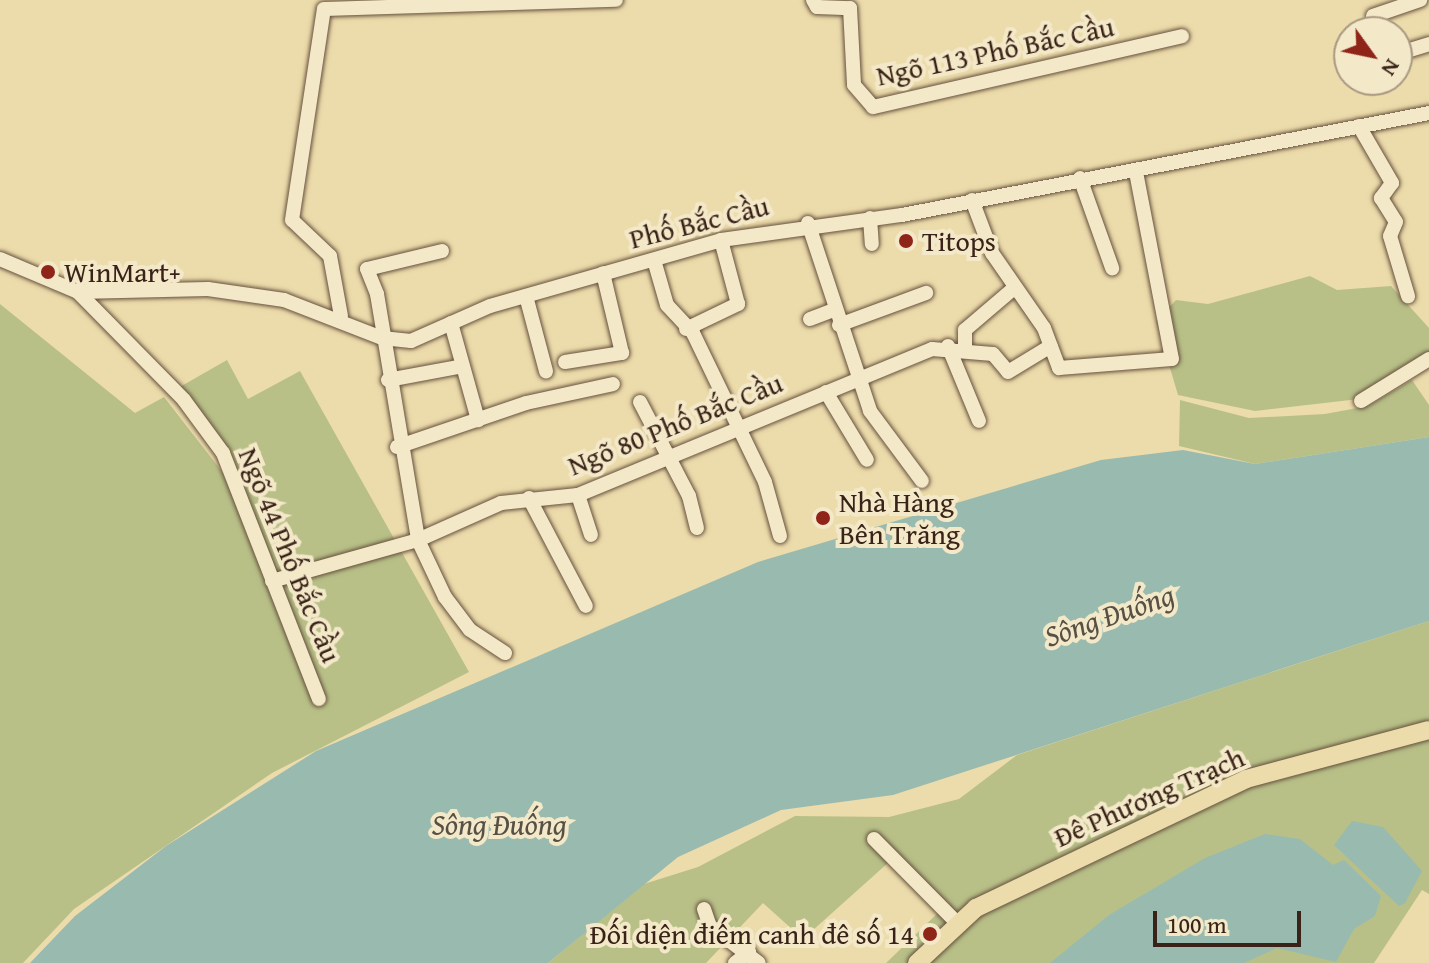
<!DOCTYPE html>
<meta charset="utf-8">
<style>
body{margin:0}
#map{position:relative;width:1429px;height:963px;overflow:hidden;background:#ecdbab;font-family:"Gentium Book Plus",serif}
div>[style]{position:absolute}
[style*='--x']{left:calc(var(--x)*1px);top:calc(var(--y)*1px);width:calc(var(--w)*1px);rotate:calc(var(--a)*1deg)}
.green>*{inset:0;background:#b8c088}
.water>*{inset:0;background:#99baaf}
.roads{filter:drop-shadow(0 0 2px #66513d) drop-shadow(0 0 2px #66513d)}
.minor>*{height:14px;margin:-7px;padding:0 7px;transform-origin:7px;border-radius:7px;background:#f3e8c8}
.major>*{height:18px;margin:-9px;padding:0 9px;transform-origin:9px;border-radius:9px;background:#ecdbab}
.dots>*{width:22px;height:22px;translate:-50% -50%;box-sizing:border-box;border:4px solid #f3e8c8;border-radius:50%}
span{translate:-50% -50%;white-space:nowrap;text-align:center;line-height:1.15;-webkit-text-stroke:8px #f3e8c8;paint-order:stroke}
.street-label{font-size:28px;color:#392318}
.poi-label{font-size:28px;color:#392318}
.left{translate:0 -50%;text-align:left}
.right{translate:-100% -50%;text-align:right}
.water-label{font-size:30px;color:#565045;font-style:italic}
.north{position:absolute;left:1333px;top:16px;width:80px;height:80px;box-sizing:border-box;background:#f3e8c8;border:2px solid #a99982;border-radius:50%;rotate:123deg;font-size:22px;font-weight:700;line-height:32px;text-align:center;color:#392318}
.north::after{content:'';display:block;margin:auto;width:28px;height:36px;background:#8f2418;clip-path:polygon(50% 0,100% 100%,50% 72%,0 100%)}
.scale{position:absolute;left:1153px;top:911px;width:148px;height:36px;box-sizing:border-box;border:4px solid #392318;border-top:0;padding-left:10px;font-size:24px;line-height:28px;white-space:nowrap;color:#392318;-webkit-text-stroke:6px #f3e8c8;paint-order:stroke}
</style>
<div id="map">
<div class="green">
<i style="clip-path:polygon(1310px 276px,1337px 290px,1391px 286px,1429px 328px,1429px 354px,1359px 399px,1255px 411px,1178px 395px,1156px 321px,1176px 300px,1208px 304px)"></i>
<i style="clip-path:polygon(0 304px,135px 413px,164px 397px,230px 482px,237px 477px,178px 388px,227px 360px,248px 399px,300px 371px,469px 672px,272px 773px,74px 909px,23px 963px,0 963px)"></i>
<i style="clip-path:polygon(1412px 380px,1429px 405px,1429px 437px,1255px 464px,1179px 446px,1180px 400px,1249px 418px,1325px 414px,1368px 406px)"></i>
<i style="clip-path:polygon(1429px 621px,1429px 894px,1422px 890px,1374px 963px,886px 963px,941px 910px,889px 862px,803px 939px,763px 903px,706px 963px,548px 963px,644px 884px,698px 867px,795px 816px,889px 817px,959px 799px,1017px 755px)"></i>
</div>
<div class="water">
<i style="clip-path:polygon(1429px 437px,1429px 621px,893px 795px,781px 810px,678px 857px,548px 963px,30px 963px,75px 916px,166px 846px,316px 751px,758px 562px,1101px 460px,1183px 450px,1255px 464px)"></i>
<i style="clip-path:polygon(1352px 821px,1383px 827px,1422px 871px,1405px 903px,1399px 906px,1334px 845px)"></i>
<i style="clip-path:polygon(1265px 834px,1300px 839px,1333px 865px,1344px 860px,1381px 896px,1375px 916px,1354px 929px,1336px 962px,1277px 948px,1244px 963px,1050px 963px,1109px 915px,1205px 858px)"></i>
</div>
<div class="roads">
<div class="minor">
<i style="--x:813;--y:0;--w:8;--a:60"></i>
<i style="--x:817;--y:7;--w:33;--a:2"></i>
<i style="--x:850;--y:8;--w:77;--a:87"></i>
<i style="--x:854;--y:85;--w:29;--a:49"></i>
<i style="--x:873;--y:107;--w:317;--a:-12.9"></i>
<i style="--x:1373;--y:16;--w:50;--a:-18.8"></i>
<i style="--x:1397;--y:54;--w:34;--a:-17"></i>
<i style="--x:1359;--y:126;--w:66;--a:59.9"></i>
<i style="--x:1392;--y:183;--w:19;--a:126"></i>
<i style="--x:1381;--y:198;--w:28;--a:58"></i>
<i style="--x:1396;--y:222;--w:15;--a:113"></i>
<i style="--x:1390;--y:236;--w:63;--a:73.3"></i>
<i style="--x:1080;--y:178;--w:96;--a:70.4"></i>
<i style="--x:972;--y:200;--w:57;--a:69.3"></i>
<i style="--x:992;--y:253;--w:91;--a:55.3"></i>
<i style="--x:1044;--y:328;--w:43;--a:69.4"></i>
<i style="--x:1059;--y:368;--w:113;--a:-4.6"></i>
<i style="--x:1172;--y:359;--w:190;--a:-100.9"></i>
<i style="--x:870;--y:218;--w:26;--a:86"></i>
<i style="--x:808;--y:223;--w:198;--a:71.7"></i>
<i style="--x:870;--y:411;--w:87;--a:53.4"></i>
<i style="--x:442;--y:251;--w:77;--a:166.5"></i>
<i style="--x:367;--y:269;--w:27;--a:68"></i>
<i style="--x:377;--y:294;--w:249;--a:80.5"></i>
<i style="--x:418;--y:540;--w:91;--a:-24"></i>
<i style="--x:501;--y:503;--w:77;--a:-5.9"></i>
<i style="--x:578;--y:495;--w:383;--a:-22.4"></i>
<i style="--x:932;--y:349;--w:61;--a:4.7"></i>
<i style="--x:993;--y:354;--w:23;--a:50"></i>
<i style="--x:1008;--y:372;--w:50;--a:-31.2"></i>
<i style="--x:0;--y:259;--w:85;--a:22.9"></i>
<i style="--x:78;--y:292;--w:130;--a:-1.3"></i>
<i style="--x:208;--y:289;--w:77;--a:8.2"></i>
<i style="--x:284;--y:300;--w:105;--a:21.2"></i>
<i style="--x:382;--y:338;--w:29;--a:6"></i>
<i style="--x:411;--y:341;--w:86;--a:-23.9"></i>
<i style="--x:490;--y:306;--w:240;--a:-15.9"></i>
<i style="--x:721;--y:240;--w:183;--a:-7.9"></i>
<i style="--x:902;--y:215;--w:537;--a:-10.95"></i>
<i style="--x:654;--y:260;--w:47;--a:73.9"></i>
<i style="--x:667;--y:305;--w:38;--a:47"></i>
<i style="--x:693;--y:333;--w:165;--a:64.2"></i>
<i style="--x:765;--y:482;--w:56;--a:74.5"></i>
<i style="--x:78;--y:292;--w:151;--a:45.5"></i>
<i style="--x:184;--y:400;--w:66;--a:53.7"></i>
<i style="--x:223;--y:453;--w:264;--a:68.7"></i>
<i style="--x:526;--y:296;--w:78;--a:75.1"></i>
<i style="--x:341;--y:316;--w:61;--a:-100.4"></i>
<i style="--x:330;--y:256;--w:52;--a:-136.5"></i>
<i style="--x:292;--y:220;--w:213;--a:-81.4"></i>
<i style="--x:324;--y:9;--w:292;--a:-1.8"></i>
<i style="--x:810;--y:319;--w:26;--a:-21"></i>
<i style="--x:451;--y:323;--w:101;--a:74.4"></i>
<i style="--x:839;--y:325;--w:93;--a:-20.2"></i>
<i style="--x:686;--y:329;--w:58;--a:-25.7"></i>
<i style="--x:738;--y:304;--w:66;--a:-104.9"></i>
<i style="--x:948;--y:346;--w:81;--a:67.5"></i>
<i style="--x:965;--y:347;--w:17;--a:-90"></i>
<i style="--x:965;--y:330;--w:63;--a:-40.5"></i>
<i style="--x:565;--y:362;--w:58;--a:-9"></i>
<i style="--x:622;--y:353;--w:82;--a:-103.4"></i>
<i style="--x:388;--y:380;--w:76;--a:-10.6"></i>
<i style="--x:826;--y:392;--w:79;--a:58.9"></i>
<i style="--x:1361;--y:401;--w:80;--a:-31.7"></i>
<i style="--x:640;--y:402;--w:106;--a:62.5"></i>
<i style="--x:689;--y:496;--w:33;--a:76"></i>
<i style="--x:397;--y:447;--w:136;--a:-18.8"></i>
<i style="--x:526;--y:403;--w:89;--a:-12.3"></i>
<i style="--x:578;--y:495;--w:42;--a:72"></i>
<i style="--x:529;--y:498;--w:122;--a:62.2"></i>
<i style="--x:272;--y:581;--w:152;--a:-15.7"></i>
<i style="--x:418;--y:540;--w:63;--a:64.7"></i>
<i style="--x:445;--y:597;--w:41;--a:52.9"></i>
<i style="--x:470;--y:630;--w:42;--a:33.3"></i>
<i style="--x:874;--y:839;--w:120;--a:45.3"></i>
<i style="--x:704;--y:909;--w:18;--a:71"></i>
<i style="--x:710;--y:926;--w:61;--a:37.1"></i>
<i style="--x:735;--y:963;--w:18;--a:-38"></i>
</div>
<div class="major">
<i style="--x:917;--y:963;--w:81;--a:-43"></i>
<i style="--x:976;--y:908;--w:299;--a:-25.5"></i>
<i style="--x:1246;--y:779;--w:189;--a:-15"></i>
</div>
</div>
<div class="dots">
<i style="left:906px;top:241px;background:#8f2418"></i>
<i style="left:48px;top:272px;background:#8f2418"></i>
<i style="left:823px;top:518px;background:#8f2418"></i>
<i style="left:930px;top:934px;background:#8f2418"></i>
</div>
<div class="street-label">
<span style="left:995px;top:51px;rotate:-12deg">Ngõ 113 Phố Bắc Cầu</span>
<span style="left:699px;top:222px;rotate:-14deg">Phố Bắc Cầu</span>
<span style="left:675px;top:424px;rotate:-22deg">Ngõ 80 Phố Bắc Cầu</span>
<span style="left:290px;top:555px;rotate:68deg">Ngõ 44 Phố Bắc Cầu</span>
<span style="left:1149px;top:797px;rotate:-24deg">Đê Phương Trạch</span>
</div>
<div class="poi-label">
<span class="left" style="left:922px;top:241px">Titops</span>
<span class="left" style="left:64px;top:272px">WinMart+</span>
<span class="left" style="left:839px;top:518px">Nhà Hàng<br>Bên Trăng</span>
<span class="right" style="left:914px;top:934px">Đối diện điếm canh đê số 14</span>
</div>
<div class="water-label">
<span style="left:1109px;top:615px;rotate:-19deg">Sông Đuống</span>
<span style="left:499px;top:824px">Sông Đuống</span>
</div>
<div class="north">N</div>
<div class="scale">100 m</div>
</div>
